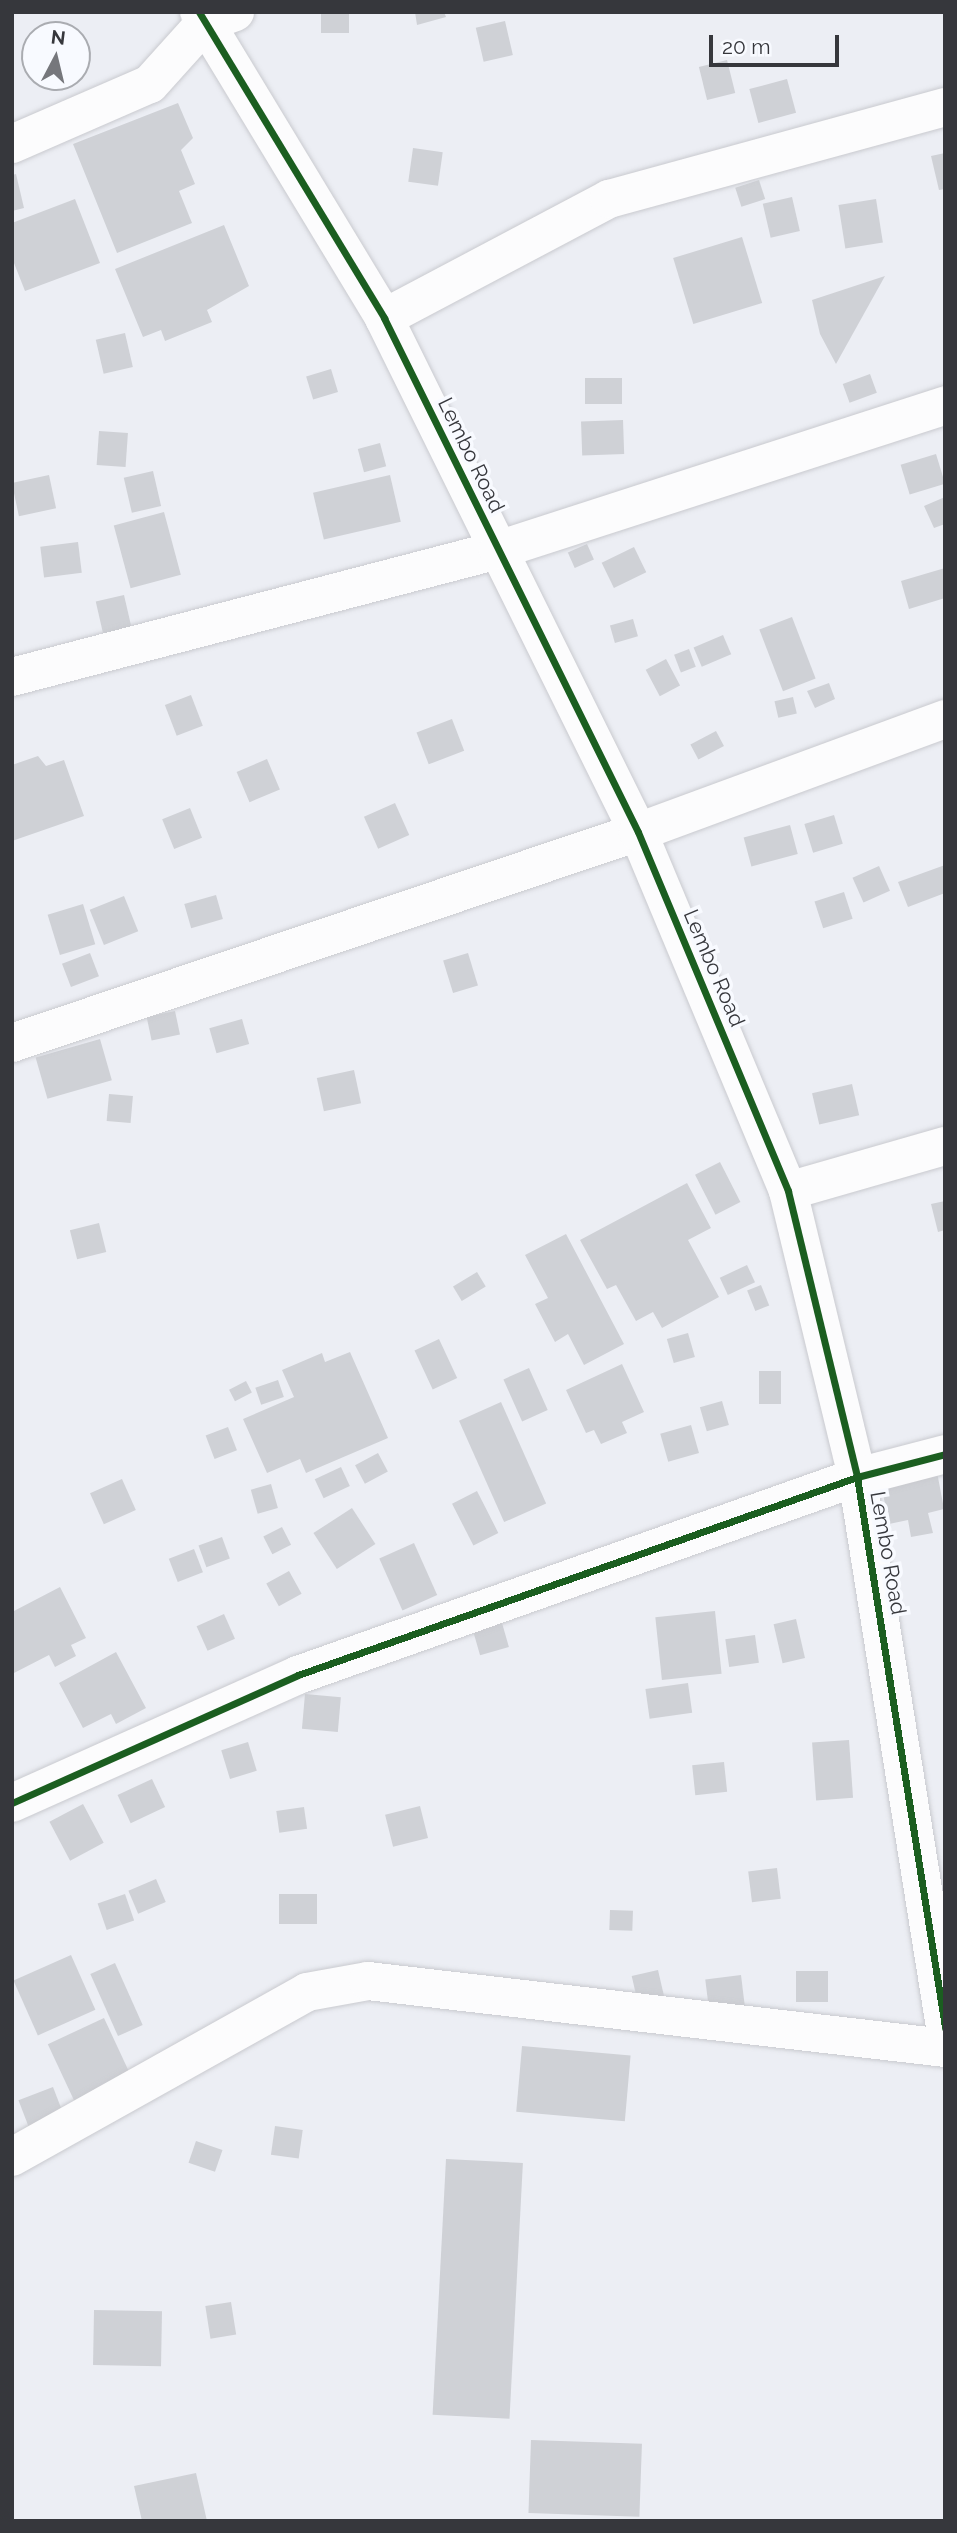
<!DOCTYPE html>
<style>
body{margin:0}
#map{position:relative;width:957px;height:2533px;overflow:hidden;background:#eceef4;font-family:Raleway,sans-serif}
div>[style]{position:absolute}
[style*='--x']{left:calc(var(--x)*1px);top:calc(var(--y)*1px);width:calc(var(--w)*1px);rotate:calc(var(--a)*1deg)}
.building>*{inset:0;background:#cfd1d6;transform-origin:0 0}
.roads{filter:drop-shadow(0 0 2px #c9cacf) drop-shadow(0 0 2px #c9cacf)}
.minor>*{height:38px;margin:-19px;padding:0 19px;transform-origin:19px;border-radius:19px;background:#fcfcfd}
.cycleway>*{height:7px;margin:-3.5px;padding:0 3.5px;transform-origin:3.5px;border-radius:3.5px;background:#1b5e20}
span{translate:-50% -50%;white-space:nowrap;text-align:center;line-height:1.15;-webkit-text-stroke:7px #f8faff;paint-order:stroke}
.street-label{font-size:21px;color:#36373c}
.frame{position:absolute;inset:0;border:14px solid #36373c;pointer-events:none}
.north{position:absolute;left:21px;top:21px;width:70px;height:70px;box-sizing:border-box;background:#f8faff;border:2px solid #aaacb1;border-radius:50%;rotate:7deg;font-size:19px;font-weight:700;line-height:28px;text-align:center;color:#36373c}
.north::after{content:'';display:block;margin:auto;width:24px;height:32px;background:#76777c;clip-path:polygon(50% 0,100% 100%,50% 72%,0 100%)}
.scale{position:absolute;left:709px;top:35px;width:130px;height:32px;box-sizing:border-box;border:4px solid #36373c;border-top:0;padding-left:9px;font-size:21px;line-height:24px;white-space:nowrap;color:#36373c;-webkit-text-stroke:5px #f8faff;paint-order:stroke}
</style>
<div id="map">
<div class="building">
<i style="left:321px;top:12px;width:28px;height:21px"></i>
<i style="clip-path:polygon(415px 12px,444px 12px,446px 17px,417px 25px)"></i>
<i style="left:505px;top:21px;width:35px;height:30px;rotate:77deg"></i>
<i style="left:727px;top:60px;width:34px;height:29px;rotate:76deg"></i>
<i style="left:787px;top:79px;width:35px;height:39px;rotate:75deg"></i>
<i style="clip-path:polygon(178px 103px,193px 138px,181px 150px,195px 184px,179px 191px,192px 223px,117px 253px,73px 144px)"></i>
<i style="left:413px;top:148px;width:30px;height:34px;rotate:8deg"></i>
<i style="clip-path:polygon(945px 153px,945px 189px,939px 190px,931px 156px)"></i>
<i style="clip-path:polygon(16px 174px,24px 208px,12px 211px,12px 175px)"></i>
<i style="left:759px;top:180px;width:20px;height:25px;rotate:72deg"></i>
<i style="left:792px;top:197px;width:35px;height:30px;rotate:77deg"></i>
<i style="clip-path:polygon(75px 199px,100px 263px,25px 291px,12px 258px,12px 223px)"></i>
<i style="left:876px;top:199px;width:44px;height:38px;rotate:81deg"></i>
<i style="clip-path:polygon(224px 225px,249px 286px,207px 310px,212px 322px,165px 341px,161px 330px,143px 337px,115px 269px)"></i>
<i style="left:742px;top:237px;width:69px;height:72px;rotate:73deg"></i>
<i style="clip-path:polygon(885px 276px,836px 364px,820px 334px,812px 300px)"></i>
<i style="left:125px;top:333px;width:35px;height:30px;rotate:77deg"></i>
<i style="left:331px;top:369px;width:24px;height:26px;rotate:73deg"></i>
<i style="left:870px;top:374px;width:20px;height:29px;rotate:70deg"></i>
<i style="left:585px;top:378px;width:37px;height:26px"></i>
<i style="left:623px;top:420px;width:34px;height:42px;rotate:88deg"></i>
<i style="left:99px;top:431px;width:29px;height:34px;rotate:4deg"></i>
<i style="left:380px;top:443px;width:24px;height:23px;rotate:75deg"></i>
<i style="left:936px;top:454px;width:31px;height:37px;rotate:73deg"></i>
<i style="left:153px;top:471px;width:36px;height:30px;rotate:77deg"></i>
<i style="left:49px;top:475px;width:34px;height:38px;rotate:78deg"></i>
<i style="left:390px;top:475px;width:48px;height:79px;rotate:77deg"></i>
<i style="clip-path:polygon(945px 497px,945px 524px,934px 528px,924px 506px)"></i>
<i style="left:164px;top:512px;width:65px;height:52px;rotate:75deg"></i>
<i style="left:78px;top:542px;width:31px;height:38px;rotate:83deg"></i>
<i style="left:587px;top:544px;width:17px;height:21px;rotate:66deg"></i>
<i style="left:634px;top:547px;width:28px;height:36px;rotate:64deg"></i>
<i style="clip-path:polygon(945px 568px,945px 598px,909px 609px,901px 581px)"></i>
<i style="left:124px;top:595px;width:35px;height:29px;rotate:77deg"></i>
<i style="left:792px;top:617px;width:66px;height:35px;rotate:69deg"></i>
<i style="left:633px;top:619px;width:18px;height:24px;rotate:74deg"></i>
<i style="left:723px;top:635px;width:21px;height:32px;rotate:67deg"></i>
<i style="left:689px;top:649px;width:19px;height:16px;rotate:69deg"></i>
<i style="left:666px;top:659px;width:30px;height:23px;rotate:62deg"></i>
<i style="clip-path:polygon(829px 683px,835px 699px,815px 708px,807px 691px)"></i>
<i style="left:191px;top:695px;width:33px;height:28px;rotate:69deg"></i>
<i style="left:793px;top:697px;width:17px;height:19px;rotate:77deg"></i>
<i style="left:452px;top:719px;width:34px;height:38px;rotate:69deg"></i>
<i style="left:716px;top:731px;width:17px;height:29px;rotate:62deg"></i>
<i style="clip-path:polygon(38px 756px,46px 766px,64px 760px,84px 816px,12px 841px,12px 765px)"></i>
<i style="left:267px;top:759px;width:33px;height:33px;rotate:67deg"></i>
<i style="left:395px;top:803px;width:35px;height:34px;rotate:66deg"></i>
<i style="left:190px;top:808px;width:32px;height:30px;rotate:68deg"></i>
<i style="left:834px;top:815px;width:30px;height:31px;rotate:73deg"></i>
<i style="left:790px;top:825px;width:30px;height:48px;rotate:75deg"></i>
<i style="clip-path:polygon(945px 865px,945px 893px,908px 907px,898px 882px)"></i>
<i style="left:879px;top:866px;width:27px;height:29px;rotate:66deg"></i>
<i style="left:844px;top:892px;width:28px;height:31px;rotate:72deg"></i>
<i style="left:216px;top:895px;width:25px;height:33px;rotate:74deg"></i>
<i style="left:124px;top:896px;width:38px;height:37px;rotate:68deg"></i>
<i style="left:83px;top:904px;width:42px;height:37px;rotate:73deg"></i>
<i style="left:90px;top:953px;width:25px;height:30px;rotate:69deg"></i>
<i style="left:468px;top:953px;width:34px;height:26px;rotate:73deg"></i>
<i style="left:175px;top:1011px;width:24px;height:29px;rotate:78deg"></i>
<i style="left:242px;top:1019px;width:26px;height:34px;rotate:74deg"></i>
<i style="left:100px;top:1039px;width:43px;height:67px;rotate:74deg"></i>
<i style="left:354px;top:1070px;width:34px;height:38px;rotate:78deg"></i>
<i style="left:852px;top:1084px;width:32px;height:41px;rotate:77deg"></i>
<i style="left:109px;top:1094px;width:24px;height:27px;rotate:5deg"></i>
<i style="left:720px;top:1162px;width:45px;height:28px;rotate:63deg"></i>
<i style="clip-path:polygon(687px 1183px,711px 1228px,688px 1240px,719px 1297px,662px 1328px,653px 1312px,636px 1321px,616px 1285px,607px 1289px,580px 1240px)"></i>
<i style="clip-path:polygon(945px 1201px,945px 1230px,938px 1232px,931px 1204px)"></i>
<i style="left:99px;top:1223px;width:30px;height:30px;rotate:76deg"></i>
<i style="clip-path:polygon(566px 1234px,624px 1344px,584px 1365px,568px 1334px,555px 1342px,535px 1304px,548px 1298px,525px 1255px)"></i>
<i style="left:747px;top:1265px;width:19px;height:30px;rotate:65deg"></i>
<i style="left:477px;top:1272px;width:17px;height:28px;rotate:59deg"></i>
<i style="left:761px;top:1285px;width:22px;height:15px;rotate:68deg"></i>
<i style="left:688px;top:1333px;width:25px;height:22px;rotate:74deg"></i>
<i style="left:439px;top:1339px;width:43px;height:27px;rotate:65deg"></i>
<i style="clip-path:polygon(350px 1352px,388px 1438px,306px 1473px,300px 1459px,267px 1473px,243px 1419px,294px 1397px,282px 1370px,322px 1353px,325px 1362px)"></i>
<i style="clip-path:polygon(622px 1364px,644px 1412px,622px 1422px,627px 1433px,601px 1444px,594px 1430px,586px 1433px,566px 1390px)"></i>
<i style="left:529px;top:1368px;width:46px;height:28px;rotate:66deg"></i>
<i style="left:759px;top:1371px;width:22px;height:33px"></i>
<i style="left:278px;top:1380px;width:18px;height:24px;rotate:71deg"></i>
<i style="left:246px;top:1381px;width:13px;height:19px;rotate:63deg"></i>
<i style="left:722px;top:1401px;width:25px;height:23px;rotate:74deg"></i>
<i style="left:501px;top:1402px;width:111px;height:46px;rotate:66deg"></i>
<i style="left:691px;top:1425px;width:29px;height:32px;rotate:74deg"></i>
<i style="left:228px;top:1427px;width:25px;height:24px;rotate:69deg"></i>
<i style="left:378px;top:1453px;width:21px;height:26px;rotate:62deg"></i>
<i style="left:341px;top:1467px;width:21px;height:29px;rotate:65deg"></i>
<i style="clip-path:polygon(937px 1472px,944px 1509px,928px 1513px,933px 1533px,911px 1537px,908px 1520px,889px 1524px,881px 1484px)"></i>
<i style="left:122px;top:1479px;width:34px;height:35px;rotate:66deg"></i>
<i style="left:271px;top:1484px;width:25px;height:21px;rotate:74deg"></i>
<i style="left:477px;top:1491px;width:47px;height:28px;rotate:63deg"></i>
<i style="left:352px;top:1508px;width:43px;height:46px;rotate:57deg"></i>
<i style="left:282px;top:1527px;width:20px;height:21px;rotate:63deg"></i>
<i style="left:222px;top:1537px;width:23px;height:25px;rotate:70deg"></i>
<i style="left:414px;top:1543px;width:57px;height:38px;rotate:66deg"></i>
<i style="left:194px;top:1549px;width:25px;height:27px;rotate:69deg"></i>
<i style="left:289px;top:1571px;width:26px;height:26px;rotate:61deg"></i>
<i style="clip-path:polygon(60px 1587px,86px 1638px,71px 1645px,76px 1656px,55px 1667px,49px 1655px,12px 1674px,12px 1612px)"></i>
<i style="left:715px;top:1611px;width:63px;height:60px;rotate:84deg"></i>
<i style="left:224px;top:1614px;width:27px;height:30px;rotate:66deg"></i>
<i style="left:796px;top:1619px;width:40px;height:23px;rotate:77deg"></i>
<i style="left:502px;top:1623px;width:25px;height:30px;rotate:74deg"></i>
<i style="left:755px;top:1635px;width:28px;height:30px;rotate:82deg"></i>
<i style="clip-path:polygon(116px 1652px,146px 1708px,116px 1724px,111px 1714px,83px 1728px,59px 1683px)"></i>
<i style="left:688px;top:1683px;width:30px;height:43px;rotate:82deg"></i>
<i style="left:305px;top:1694px;width:36px;height:35px;rotate:5deg"></i>
<i style="left:849px;top:1740px;width:58px;height:37px;rotate:86deg"></i>
<i style="left:248px;top:1742px;width:30px;height:28px;rotate:73deg"></i>
<i style="left:724px;top:1762px;width:30px;height:32px;rotate:84deg"></i>
<i style="left:152px;top:1779px;width:31px;height:38px;rotate:65deg"></i>
<i style="left:83px;top:1804px;width:44px;height:38px;rotate:62deg"></i>
<i style="left:420px;top:1806px;width:33px;height:36px;rotate:76deg"></i>
<i style="left:304px;top:1807px;width:22px;height:28px;rotate:82deg"></i>
<i style="left:777px;top:1868px;width:31px;height:29px;rotate:83deg"></i>
<i style="left:156px;top:1879px;width:25px;height:30px;rotate:67deg"></i>
<i style="left:125px;top:1894px;width:28px;height:29px;rotate:71deg"></i>
<i style="left:279px;top:1894px;width:38px;height:30px"></i>
<i style="left:610px;top:1910px;width:23px;height:20px;rotate:2deg"></i>
<i style="left:71px;top:1955px;width:60px;height:63px;rotate:66deg"></i>
<i style="left:115px;top:1963px;width:68px;height:27px;rotate:66deg"></i>
<i style="left:658px;top:1970px;width:28px;height:27px;rotate:77deg"></i>
<i style="left:828px;top:1971px;width:31px;height:32px;rotate:90deg"></i>
<i style="left:741px;top:1975px;width:35px;height:36px;rotate:83deg"></i>
<i style="left:104px;top:2018px;width:65px;height:62px;rotate:65deg"></i>
<i style="left:522px;top:2046px;width:109px;height:66px;rotate:5deg"></i>
<i style="left:53px;top:2087px;width:33px;height:37px;rotate:69deg"></i>
<i style="left:275px;top:2126px;width:28px;height:29px;rotate:8deg"></i>
<i style="left:196px;top:2141px;width:28px;height:23px;rotate:19deg"></i>
<i style="left:446px;top:2159px;width:77px;height:256px;rotate:3deg"></i>
<i style="left:231px;top:2302px;width:33px;height:26px;rotate:81deg"></i>
<i style="left:94px;top:2310px;width:68px;height:55px;rotate:1deg"></i>
<i style="left:531px;top:2440px;width:111px;height:73px;rotate:2deg"></i>
<i style="clip-path:polygon(196px 2473px,207px 2521px,142px 2521px,134px 2486px)"></i>
</div>
<div class="roads">
<div class="minor">
<i style="--x:199;--y:12;--w:358;--a:58.8"></i>
<i style="--x:384;--y:318;--w:573;--a:63.7"></i>
<i style="--x:638;--y:832;--w:389;--a:67.3"></i>
<i style="--x:788;--y:1191;--w:294;--a:76.4"></i>
<i style="--x:857;--y:1477;--w:557;--a:80.91"></i>
<i style="--x:12;--y:144;--w:150;--a:-23.5"></i>
<i style="--x:150;--y:84;--w:82;--a:-48"></i>
<i style="--x:205;--y:23;--w:32;--a:-20"></i>
<i style="--x:384;--y:318;--w:255;--a:-27.9"></i>
<i style="--x:609;--y:199;--w:348;--a:-15.3"></i>
<i style="--x:12;--y:677;--w:502;--a:-14.64"></i>
<i style="--x:498;--y:550;--w:470;--a:-17.9"></i>
<i style="--x:12;--y:1043;--w:661;--a:-18.63"></i>
<i style="--x:638;--y:832;--w:327;--a:-20.2"></i>
<i style="--x:788;--y:1191;--w:163;--a:-16"></i>
<i style="--x:12;--y:1803;--w:313;--a:-24.1"></i>
<i style="--x:298;--y:1675;--w:593;--a:-19.5"></i>
<i style="--x:857;--y:1477;--w:91;--a:-14.6"></i>
<i style="--x:12;--y:2157;--w:338;--a:-29.2"></i>
<i style="--x:307;--y:1992;--w:62;--a:-10.2"></i>
<i style="--x:368;--y:1981;--w:581;--a:6.62"></i>
</div>
</div>
<div class="cycleway">
<i style="--x:199;--y:12;--w:358;--a:58.8"></i>
<i style="--x:384;--y:318;--w:573;--a:63.7"></i>
<i style="--x:638;--y:832;--w:389;--a:67.3"></i>
<i style="--x:788;--y:1191;--w:294;--a:76.4"></i>
<i style="--x:857;--y:1477;--w:557;--a:80.91"></i>
<i style="--x:12;--y:1803;--w:313;--a:-24.1"></i>
<i style="--x:298;--y:1675;--w:593;--a:-19.5"></i>
<i style="--x:857;--y:1477;--w:91;--a:-14.6"></i>
</div>
<div class="street-label">
<span style="left:471px;top:455px;rotate:64deg">Lembo Road</span>
<span style="left:714px;top:968px;rotate:67deg">Lembo Road</span>
<span style="left:888px;top:1553px;rotate:80deg">Lembo Road</span>
</div>
<div class="frame"></div>
<div class="north">N</div>
<div class="scale">20 m</div>
</div>
